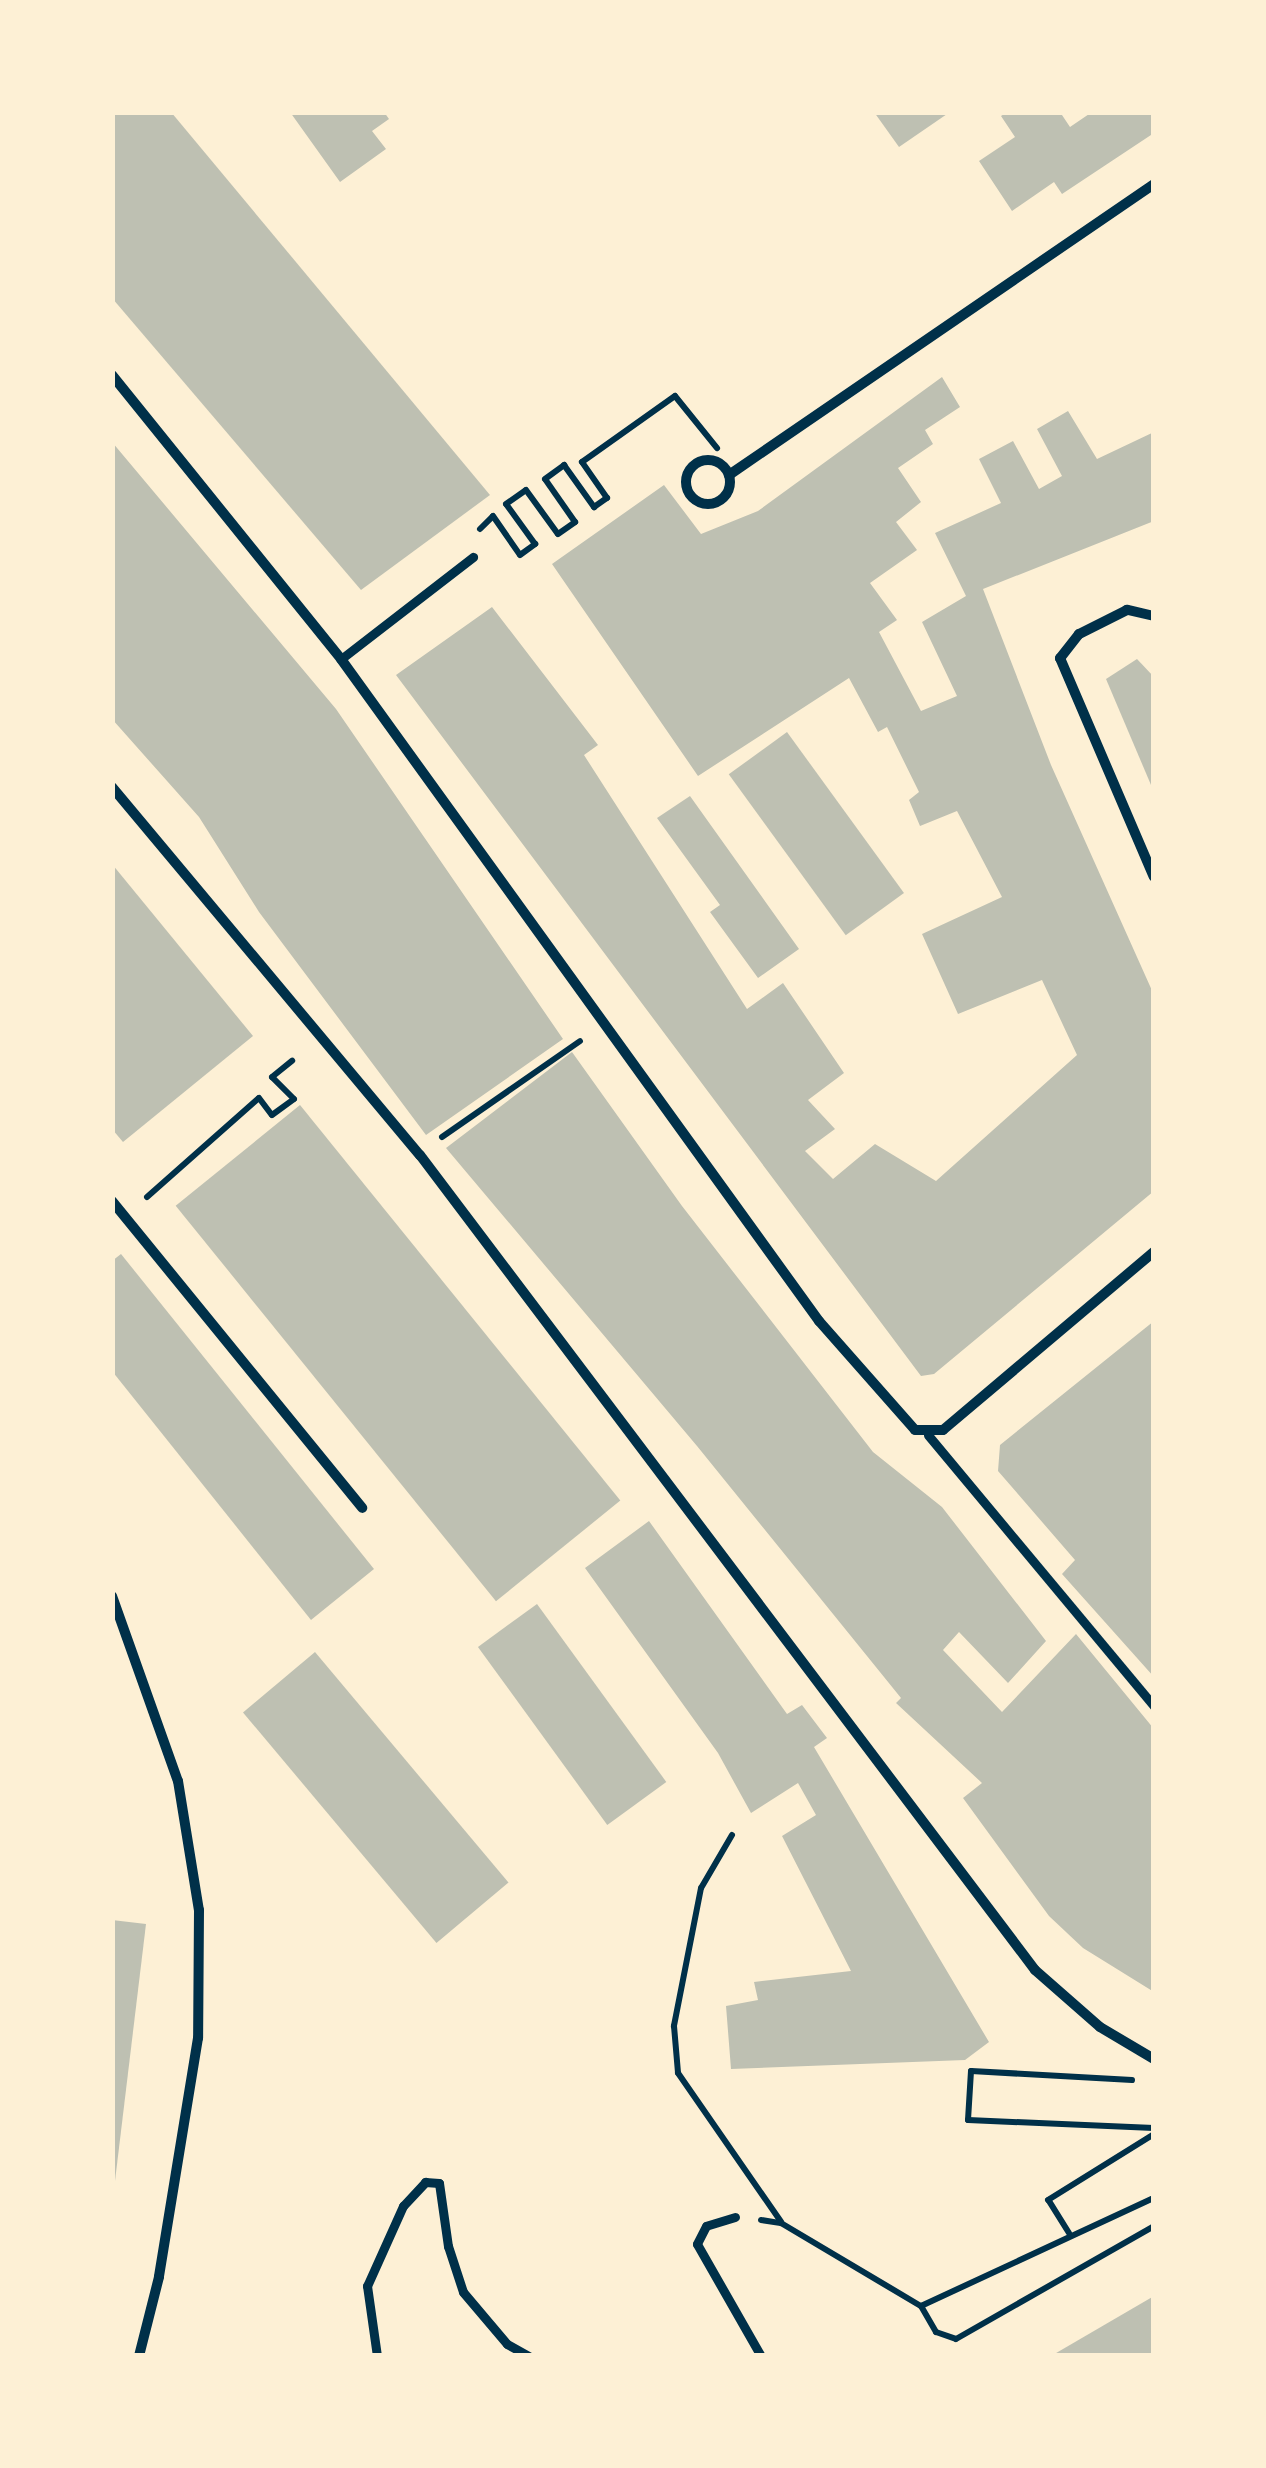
<!DOCTYPE html>
<style>
body{margin:0}
#map{position:relative;width:1266px;height:2468px;overflow:hidden;background:#fdf0d5;font-family:Montserrat,sans-serif}
div>[style]{position:absolute}
[style*='--x']{left:calc(var(--x)*1px);top:calc(var(--y)*1px);width:calc(var(--w)*1px);rotate:calc(var(--a)*1deg)}
.building>*{inset:0;background:#bec0b2;transform-origin:0 0}
.path>*{height:6px;margin:-3px;padding:0 3px;transform-origin:3px;border-radius:3px;background:#003049}
.pedestrian>*{height:9px;margin:-4.5px;padding:0 4.5px;transform-origin:4.5px;border-radius:4.5px;background:#003049}
.minor>*{height:10px;margin:-5px;padding:0 5px;transform-origin:5px;border-radius:5px;background:#003049}
.minor>.ring{margin:-5px;padding:0;box-sizing:content-box;background:none;border:10px solid #003049;border-radius:50%}
span{translate:-50% -50%;white-space:nowrap;text-align:center;line-height:1.15;-webkit-text-stroke:10px #fdf0d5;paint-order:stroke}
.frame{position:absolute;inset:0;border:115px solid #fdf0d5;pointer-events:none}
</style>
<div id="map">
<div class="building">
<i style="clip-path:polygon(112px 112px,171px 112px,490px 495px,361px 590px,112px 298px)"></i>
<i style="clip-path:polygon(290px 112px,384px 112px,389px 119px,372px 131px,386px 149px,340px 182px)"></i>
<i style="clip-path:polygon(874px 112px,950px 112px,899px 147px)"></i>
<i style="clip-path:polygon(1007px 112px,1060px 112px,1070px 127px,1092px 112px,1154px 112px,1154px 133px,1062px 194px,1054px 182px,1012px 211px,979px 161px,1015px 137px,1001px 116px)"></i>
<i style="clip-path:polygon(942px 377px,960px 407px,925px 430px,933px 444px,898px 468px,921px 502px,896px 522px,917px 550px,870px 583px,897px 620px,879px 632px,921px 711px,957px 696px,922px 622px,966px 596px,935px 533px,1001px 503px,979px 459px,1013px 441px,1039px 489px,1062px 476px,1037px 429px,1068px 411px,1097px 459px,1154px 432px,1154px 521px,983px 589px,1051px 765px,1154px 995px,1154px 1191px,934px 1374px,921px 1376px,396px 675px,492px 607px,598px 745px,584px 755px,747px 1009px,783px 983px,844px 1073px,808px 1100px,835px 1129px,805px 1151px,833px 1179px,875px 1144px,936px 1181px,1077px 1055px,1042px 980px,958px 1014px,922px 934px,1002px 897px,957px 811px,920px 826px,909px 800px,919px 792px,887px 727px,878px 732px,849px 678px,698px 776px,552px 564px,664px 485px,701px 534px,758px 511px)"></i>
<i style="clip-path:polygon(112px 442px,336px 709px,563px 1039px,426px 1135px,259px 912px,199px 817px,112px 719px)"></i>
<i style="clip-path:polygon(1137px 659px,1154px 677px,1154px 792px,1106px 679px)"></i>
<i style="left:787px;top:732px;width:199px;height:72px;rotate:54deg"></i>
<i style="clip-path:polygon(690px 796px,799px 949px,758px 978px,710px 912px,720px 905px,657px 818px)"></i>
<i style="clip-path:polygon(112px 864px,253px 1036px,123px 1142px,112px 1129px)"></i>
<i style="clip-path:polygon(572px 1052px,682px 1206px,873px 1452px,942px 1507px,1046px 1641px,1008px 1683px,959px 1632px,943px 1650px,1002px 1712px,1076px 1634px,1154px 1729px,1154px 1992px,1083px 1948px,1049px 1916px,963px 1798px,982px 1783px,896px 1703px,901px 1698px,697px 1446px,446px 1148px)"></i>
<i style="left:300px;top:1105px;width:509px;height:160px;rotate:51deg"></i>
<i style="clip-path:polygon(121px 1254px,374px 1569px,311px 1620px,112px 1371px,112px 1261px)"></i>
<i style="clip-path:polygon(1154px 1321px,1154px 1677px,1062px 1574px,1075px 1560px,998px 1471px,1000px 1445px)"></i>
<i style="clip-path:polygon(649px 1521px,787px 1714px,802px 1705px,827px 1738px,814px 1747px,989px 2042px,965px 2060px,731px 2069px,726px 2006px,758px 2000px,754px 1982px,851px 1971px,782px 1836px,816px 1815px,798px 1783px,751px 1813px,718px 1753px,585px 1568px)"></i>
<i style="left:537px;top:1604px;width:220px;height:73px;rotate:54deg"></i>
<i style="left:315px;top:1652px;width:301px;height:94px;rotate:50deg"></i>
<i style="clip-path:polygon(112px 1920px,146px 1924px,115px 2181px,112px 2181px)"></i>
<i style="clip-path:polygon(1154px 2296px,1154px 2356px,1051px 2356px)"></i>
</div>
<div class="path">
<i style="--x:480;--y:529;--w:18;--a:-45"></i>
<i style="--x:493;--y:516;--w:47;--a:55.3"></i>
<i style="--x:520;--y:555;--w:19;--a:-36"></i>
<i style="--x:535;--y:544;--w:49;--a:-125.9"></i>
<i style="--x:506;--y:504;--w:24;--a:-35"></i>
<i style="--x:526;--y:490;--w:54;--a:54"></i>
<i style="--x:558;--y:534;--w:21;--a:-35"></i>
<i style="--x:575;--y:522;--w:52;--a:-124.9"></i>
<i style="--x:545;--y:479;--w:24;--a:-36"></i>
<i style="--x:564;--y:465;--w:52;--a:54.5"></i>
<i style="--x:594;--y:507;--w:16;--a:-35"></i>
<i style="--x:607;--y:498;--w:44;--a:-124.8"></i>
<i style="--x:582;--y:462;--w:114;--a:-35.4"></i>
<i style="--x:675;--y:396;--w:67;--a:51.1"></i>
<i style="--x:442;--y:1137;--w:168;--a:-34.8"></i>
<i style="--x:147;--y:1197;--w:149;--a:-41.5"></i>
<i style="--x:259;--y:1098;--w:21;--a:53"></i>
<i style="--x:272;--y:1115;--w:27;--a:-36"></i>
<i style="--x:294;--y:1099;--w:31;--a:-135"></i>
<i style="--x:272;--y:1077;--w:26;--a:-39"></i>
<i style="--x:732;--y:1835;--w:61;--a:120.3"></i>
<i style="--x:701;--y:1888;--w:141;--a:101.1"></i>
<i style="--x:674;--y:2026;--w:47;--a:85.1"></i>
<i style="--x:678;--y:2073;--w:181;--a:55.3"></i>
<i style="--x:1132;--y:2080;--w:161;--a:-176.8"></i>
<i style="--x:971;--y:2071;--w:49;--a:93.5"></i>
<i style="--x:968;--y:2120;--w:186;--a:2.5"></i>
<i style="--x:761;--y:2220;--w:20;--a:9"></i>
<i style="--x:781;--y:2223;--w:163;--a:30.7"></i>
<i style="--x:921;--y:2306;--w:257;--a:-24.9"></i>
<i style="--x:1069;--y:2233;--w:39;--a:-122"></i>
<i style="--x:1048;--y:2200;--w:125;--a:-31.9"></i>
<i style="--x:921;--y:2306;--w:30;--a:60"></i>
<i style="--x:936;--y:2332;--w:21;--a:19"></i>
<i style="--x:956;--y:2339;--w:228;--a:-29.7"></i>
</div>
<div class="pedestrian">
<i style="--x:341;--y:659;--w:167;--a:-37.7"></i>
<i style="--x:928;--y:1435;--w:353;--a:50.2"></i>
<i style="--x:735;--y:2217;--w:30;--a:163"></i>
<i style="--x:706;--y:2226;--w:20;--a:117"></i>
<i style="--x:697;--y:2244;--w:129;--a:60.3"></i>
<i style="--x:377;--y:2356;--w:71;--a:-98.1"></i>
<i style="--x:367;--y:2286;--w:88;--a:-65.8"></i>
<i style="--x:403;--y:2206;--w:33;--a:-47"></i>
<i style="--x:425;--y:2182;--w:14;--a:4"></i>
<i style="--x:439;--y:2183;--w:64;--a:81.9"></i>
<i style="--x:448;--y:2246;--w:48;--a:71.9"></i>
<i style="--x:463;--y:2292;--w:68;--a:49.8"></i>
<i style="--x:507;--y:2344;--w:25;--a:29"></i>
</div>
<div class="minor">
<i style="--x:112;--y:375;--w:365;--a:51.1"></i>
<i style="--x:341;--y:659;--w:817;--a:54.17"></i>
<i style="--x:819;--y:1321;--w:145;--a:48.6"></i>
<i style="--x:915;--y:1430;--w:28;--a:0"></i>
<i style="--x:943;--y:1430;--w:276;--a:-40.2"></i>
<i class="ring" style="left:686px;top:460px;width:34px;height:34px"></i>
<i style="--x:729;--y:475;--w:515;--a:-34.4"></i>
<i style="--x:1154;--y:616;--w:28;--a:-167"></i>
<i style="--x:1127;--y:610;--w:54;--a:153.4"></i>
<i style="--x:1079;--y:634;--w:31;--a:128"></i>
<i style="--x:1060;--y:658;--w:238;--a:66.8"></i>
<i style="--x:112;--y:787;--w:480;--a:50.1"></i>
<i style="--x:420;--y:1155;--w:1021;--a:52.96"></i>
<i style="--x:1035;--y:1970;--w:86;--a:41.2"></i>
<i style="--x:1100;--y:2027;--w:63;--a:30.7"></i>
<i style="--x:112;--y:1201;--w:396;--a:50.8"></i>
<i style="--x:112;--y:1596;--w:196;--a:70.4"></i>
<i style="--x:178;--y:1781;--w:131;--a:80.8"></i>
<i style="--x:199;--y:1910;--w:128;--a:90.4"></i>
<i style="--x:198;--y:2038;--w:242;--a:99.3"></i>
<i style="--x:159;--y:2277;--w:81;--a:104.2"></i>
</div>
<div class="frame"></div>
</div>
